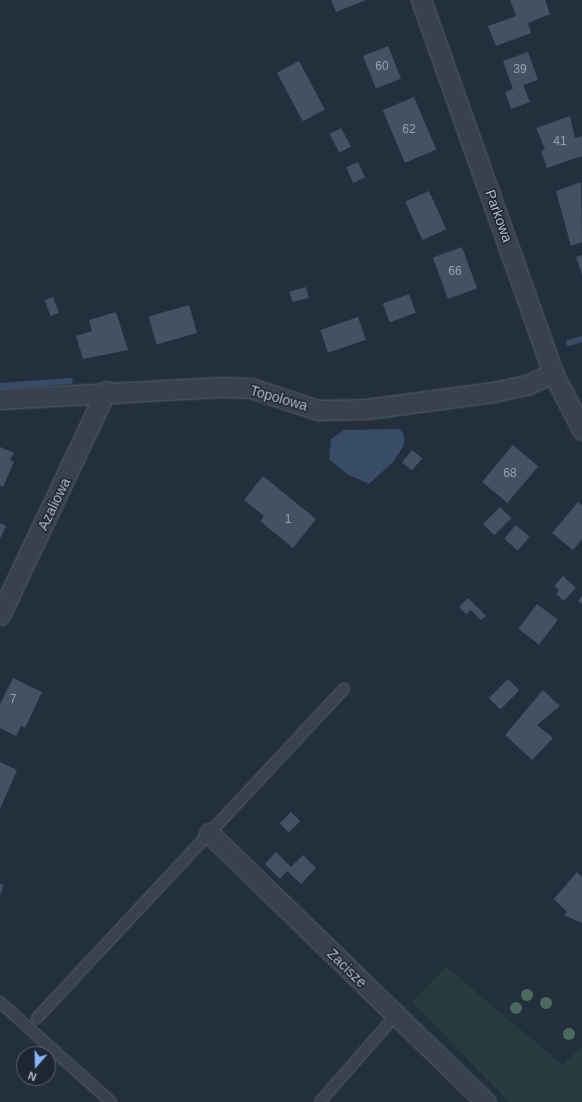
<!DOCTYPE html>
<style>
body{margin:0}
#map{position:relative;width:582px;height:1102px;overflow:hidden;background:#242f3e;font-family:Helvetica,sans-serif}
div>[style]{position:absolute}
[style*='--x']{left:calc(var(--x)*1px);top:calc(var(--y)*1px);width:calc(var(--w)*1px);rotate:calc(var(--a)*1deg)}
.green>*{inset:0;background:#263c3f}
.water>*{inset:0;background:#394c67}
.stream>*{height:5.5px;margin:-2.75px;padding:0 2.75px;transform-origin:2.75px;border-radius:2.75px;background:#394c67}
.building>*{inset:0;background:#455162;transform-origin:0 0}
.roads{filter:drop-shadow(0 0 1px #565f6c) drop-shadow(0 0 1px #565f6c)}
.service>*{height:10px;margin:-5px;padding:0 5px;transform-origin:5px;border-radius:5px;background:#38414e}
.minor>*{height:19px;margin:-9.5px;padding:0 9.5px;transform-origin:9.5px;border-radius:9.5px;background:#38414e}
.trees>*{width:12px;height:12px;margin:-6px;border-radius:50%;background:#4b6a5d}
span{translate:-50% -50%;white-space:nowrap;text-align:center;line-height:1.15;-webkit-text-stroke:3px #1d2633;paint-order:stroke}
.number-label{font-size:12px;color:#98a1af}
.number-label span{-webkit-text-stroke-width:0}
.street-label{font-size:14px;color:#b4bcc9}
.north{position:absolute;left:16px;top:1046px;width:40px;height:40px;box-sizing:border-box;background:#1d2633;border:1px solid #59626f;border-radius:50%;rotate:200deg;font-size:11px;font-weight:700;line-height:16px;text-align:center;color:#b4bcc9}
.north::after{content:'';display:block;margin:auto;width:14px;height:18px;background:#8ab4f8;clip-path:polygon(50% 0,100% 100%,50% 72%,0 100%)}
</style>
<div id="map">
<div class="green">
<i style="clip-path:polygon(446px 967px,563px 1065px,582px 1046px,582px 1102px,509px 1102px,412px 1002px)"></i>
</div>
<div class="water">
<i style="clip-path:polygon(399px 429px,404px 434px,404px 445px,393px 462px,369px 484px,347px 474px,329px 459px,331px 439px,344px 430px)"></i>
</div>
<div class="stream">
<i style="--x:569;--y:343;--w:14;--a:-17"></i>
<i style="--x:0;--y:386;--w:70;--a:-4.1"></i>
</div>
<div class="building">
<i style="clip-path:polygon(331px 0,366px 0,336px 12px)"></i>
<i style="clip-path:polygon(510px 0,545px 0,550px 14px,528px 23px,531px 33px,496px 46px,488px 26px,516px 16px)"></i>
<i style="left:388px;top:46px;width:35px;height:27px;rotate:68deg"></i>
<i style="clip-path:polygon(528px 52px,538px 80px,523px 85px,530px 102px,511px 109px,505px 92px,513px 89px,503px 61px)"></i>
<i style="left:299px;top:61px;width:55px;height:25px;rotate:62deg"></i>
<i style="left:414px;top:97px;width:57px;height:34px;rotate:67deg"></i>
<i style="clip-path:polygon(570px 116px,575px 138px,582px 136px,582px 156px,547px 168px,541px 151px,545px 149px,536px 128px)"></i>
<i style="left:341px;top:128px;width:21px;height:13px;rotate:62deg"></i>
<i style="left:358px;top:162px;width:17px;height:13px;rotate:65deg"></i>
<i style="clip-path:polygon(581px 182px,582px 242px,571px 246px,556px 191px)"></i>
<i style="left:429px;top:191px;width:42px;height:26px;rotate:66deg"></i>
<i style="left:462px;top:247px;width:44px;height:31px;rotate:70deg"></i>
<i style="clip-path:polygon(582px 255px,582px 275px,576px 257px)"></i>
<i style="left:306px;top:287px;width:11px;height:17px;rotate:75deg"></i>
<i style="left:409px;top:294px;width:20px;height:28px;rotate:70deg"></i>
<i style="left:53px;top:297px;width:17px;height:9px;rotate:69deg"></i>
<i style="left:189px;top:305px;width:29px;height:42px;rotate:74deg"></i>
<i style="clip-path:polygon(116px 312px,128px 350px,83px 359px,76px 336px,92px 331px,89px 320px)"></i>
<i style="left:358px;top:317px;width:24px;height:40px;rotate:71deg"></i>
<i style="left:513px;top:445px;width:33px;height:48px;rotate:40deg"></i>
<i style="clip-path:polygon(0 447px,14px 453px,10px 460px,14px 462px,3px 487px,0 485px)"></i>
<i style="left:412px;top:450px;width:13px;height:16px;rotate:39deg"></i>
<i style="clip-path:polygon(263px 476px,316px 519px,293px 548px,260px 521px,264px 516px,244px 500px)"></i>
<i style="clip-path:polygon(578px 502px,582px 505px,582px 539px,573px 550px,552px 533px)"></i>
<i style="left:500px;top:507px;width:16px;height:24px;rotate:45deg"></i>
<i style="clip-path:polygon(0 523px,6px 526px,0 539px)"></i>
<i style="left:516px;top:525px;width:18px;height:18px;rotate:41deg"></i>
<i style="clip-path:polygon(563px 576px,576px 588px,564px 601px,556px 594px,559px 590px,554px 586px)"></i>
<i style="clip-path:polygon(582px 596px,582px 604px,578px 601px)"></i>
<i style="clip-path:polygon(468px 598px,486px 616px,481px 620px,471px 610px,466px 614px,459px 607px)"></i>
<i style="left:537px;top:604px;width:26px;height:31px;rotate:37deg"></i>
<i style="clip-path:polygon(13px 678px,42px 692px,25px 728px,21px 726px,16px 736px,0 728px,0 704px)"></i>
<i style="left:508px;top:679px;width:16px;height:27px;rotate:45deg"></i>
<i style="clip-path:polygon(543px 690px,560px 706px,537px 725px,553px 738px,532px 760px,505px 735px)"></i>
<i style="clip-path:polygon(0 762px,17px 770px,0 809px)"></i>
<i style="left:291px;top:812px;width:13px;height:16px;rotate:45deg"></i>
<i style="clip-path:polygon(276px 852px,291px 867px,303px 855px,316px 868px,301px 884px,287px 871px,280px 879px,265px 864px)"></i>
<i style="clip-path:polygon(577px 872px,582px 877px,582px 923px,564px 915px,567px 912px,554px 899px)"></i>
<i style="clip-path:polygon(0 884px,4px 885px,0 896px)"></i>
</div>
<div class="roads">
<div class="service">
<i style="--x:0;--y:1002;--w:149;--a:42"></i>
<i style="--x:37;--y:1018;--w:450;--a:-47"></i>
<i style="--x:320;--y:1102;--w:116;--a:-48.9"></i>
</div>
<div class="minor">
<i style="--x:421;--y:0;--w:396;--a:70.5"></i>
<i style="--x:553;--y:373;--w:64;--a:63"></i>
<i style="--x:0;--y:399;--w:221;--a:-3.1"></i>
<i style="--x:221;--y:387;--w:30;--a:2"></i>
<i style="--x:251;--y:388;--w:71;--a:18.2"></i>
<i style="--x:318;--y:410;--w:49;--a:-1.2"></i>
<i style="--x:367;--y:409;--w:127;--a:-7.7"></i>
<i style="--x:493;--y:392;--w:35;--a:-12"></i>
<i style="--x:527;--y:385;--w:29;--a:-25"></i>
<i style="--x:0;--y:615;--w:248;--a:-64.7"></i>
<i style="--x:209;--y:833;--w:386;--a:44.2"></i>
</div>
</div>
<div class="trees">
<i style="left:527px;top:995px"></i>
<i style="left:546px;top:1003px"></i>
<i style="left:516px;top:1008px"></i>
<i style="left:569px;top:1034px"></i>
</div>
<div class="number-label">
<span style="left:382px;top:67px">60</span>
<span style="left:520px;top:70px">39</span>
<span style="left:409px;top:130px">62</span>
<span style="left:560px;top:142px">41</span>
<span style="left:455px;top:272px">66</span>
<span style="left:510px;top:474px">68</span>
<span style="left:288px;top:520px">1</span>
<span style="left:13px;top:700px">7</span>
</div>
<div class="street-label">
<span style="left:499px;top:216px;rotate:70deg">Parkowa</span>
<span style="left:279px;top:398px;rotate:16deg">Topolowa</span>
<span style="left:54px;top:504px;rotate:-64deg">Azaliowa</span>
<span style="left:347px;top:968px;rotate:44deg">Zacisze</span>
</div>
<div class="north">N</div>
</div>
